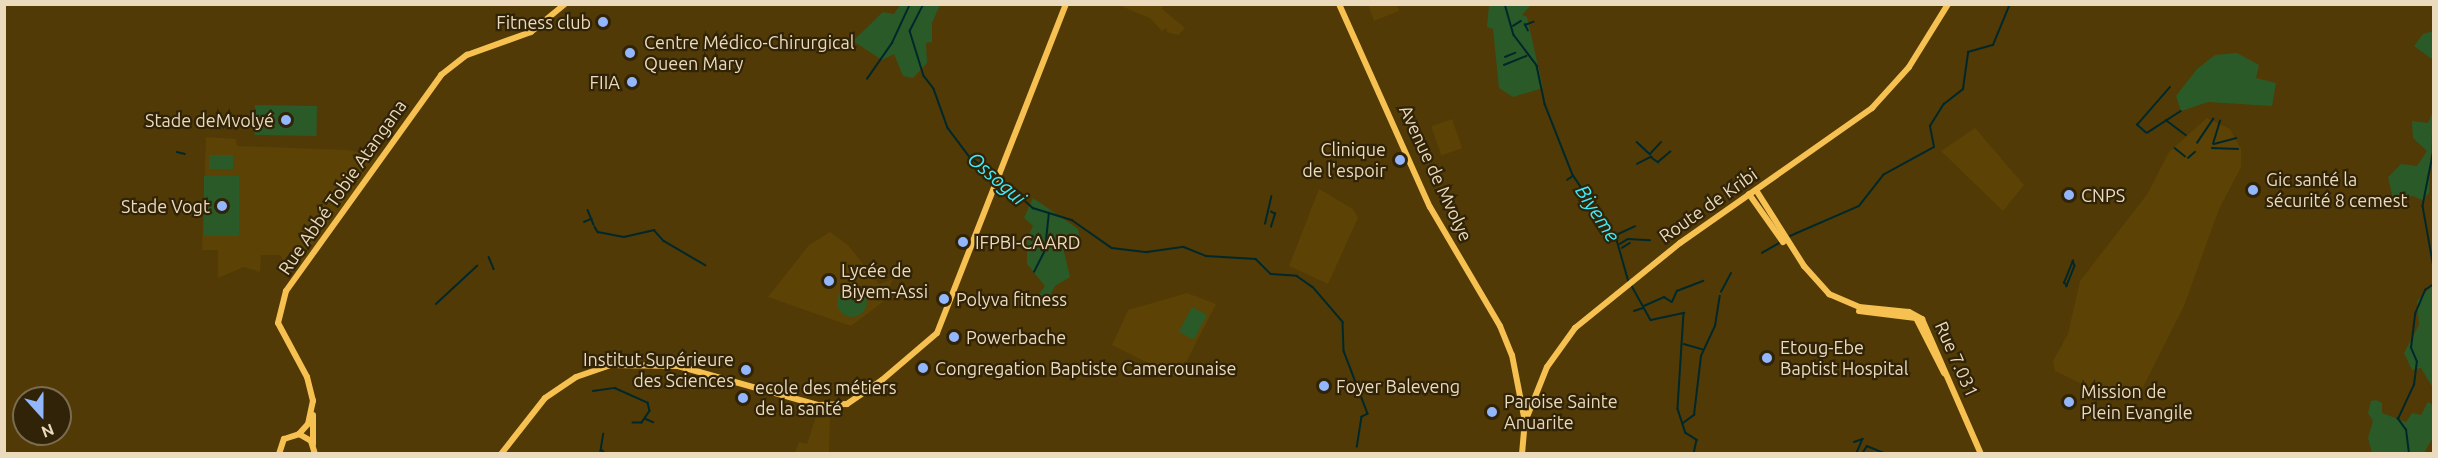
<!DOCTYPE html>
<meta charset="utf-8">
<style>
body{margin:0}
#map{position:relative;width:2438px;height:458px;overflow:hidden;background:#513a05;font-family:Ubuntu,sans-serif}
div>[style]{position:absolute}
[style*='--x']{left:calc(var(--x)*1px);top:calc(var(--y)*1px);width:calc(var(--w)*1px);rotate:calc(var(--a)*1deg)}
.built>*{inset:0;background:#5c4204;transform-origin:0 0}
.green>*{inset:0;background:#2b5a29;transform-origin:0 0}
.round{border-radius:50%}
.stream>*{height:1.5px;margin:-0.75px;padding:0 0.75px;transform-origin:0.75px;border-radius:0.75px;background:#00282b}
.major>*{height:6px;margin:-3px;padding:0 3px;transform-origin:3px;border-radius:3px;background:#f6c150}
.dots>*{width:16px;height:16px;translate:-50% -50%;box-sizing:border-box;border:3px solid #302308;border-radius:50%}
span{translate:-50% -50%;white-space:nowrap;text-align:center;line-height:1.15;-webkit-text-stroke:4.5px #302308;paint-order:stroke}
.poi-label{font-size:18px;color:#ebdabb}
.right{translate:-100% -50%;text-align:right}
.left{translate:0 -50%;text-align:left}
.street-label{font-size:18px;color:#ebdabb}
.water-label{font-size:20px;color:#3eedfb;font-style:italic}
.frame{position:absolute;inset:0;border:6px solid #ebdabb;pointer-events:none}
.north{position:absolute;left:12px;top:386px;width:60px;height:60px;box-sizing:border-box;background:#302308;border:2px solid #7b6c50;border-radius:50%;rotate:159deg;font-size:16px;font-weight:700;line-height:24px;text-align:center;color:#ebdabb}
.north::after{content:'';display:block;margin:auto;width:21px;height:27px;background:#93b7fd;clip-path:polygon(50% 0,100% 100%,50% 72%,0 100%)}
</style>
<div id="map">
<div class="built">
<i style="clip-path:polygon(1118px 5px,1164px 5px,1162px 9px,1185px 28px,1178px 35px,1167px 32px,1167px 28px,1162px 31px,1150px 18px)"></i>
<i style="clip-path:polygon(1368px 5px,1397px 5px,1399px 11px,1374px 21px)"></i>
<i style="clip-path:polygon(2207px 118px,2230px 129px,2241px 149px,2241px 167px,2219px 209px,2184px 306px,2138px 397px,2120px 401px,2095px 395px,2097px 391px,2055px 371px,2053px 361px,2068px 334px,2080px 281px,2148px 193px,2169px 152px)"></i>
<i style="left:1452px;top:119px;width:31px;height:22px;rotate:71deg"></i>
<i style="clip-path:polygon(1975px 128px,2024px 185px,2003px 211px,1941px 151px)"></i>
<i style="clip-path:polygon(206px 137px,236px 139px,237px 146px,348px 150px,380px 156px,303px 262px,287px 265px,280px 255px,261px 255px,260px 272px,244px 267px,218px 278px,218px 250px,202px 250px)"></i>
<i style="clip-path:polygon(1319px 189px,1353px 209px,1358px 218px,1328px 284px,1289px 266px)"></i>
<i style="clip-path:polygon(830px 232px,848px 245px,879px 284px,893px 279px,884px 301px,851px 326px,768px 297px,809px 245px)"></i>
<i style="clip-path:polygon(1187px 293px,1216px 304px,1178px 378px,1112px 345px,1128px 310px)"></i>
<i style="clip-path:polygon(817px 413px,830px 417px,829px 453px,795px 453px,799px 442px,807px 444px)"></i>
</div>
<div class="green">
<i style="clip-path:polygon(900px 5px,940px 5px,932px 23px,932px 42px,926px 43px,927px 63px,913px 78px,903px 76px,894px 54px,882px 60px,853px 41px,883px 12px,894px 14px)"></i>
<i style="clip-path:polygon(1489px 5px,1531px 5px,1522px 15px,1527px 17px,1543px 88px,1513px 97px,1499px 88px,1493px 29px,1487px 27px)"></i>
<i style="clip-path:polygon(2433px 31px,2434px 31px,2433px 60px,2414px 46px,2423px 34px)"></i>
<i style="clip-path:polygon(2237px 53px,2259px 65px,2256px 78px,2276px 83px,2272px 106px,2208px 102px,2181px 111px,2176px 96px,2197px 69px,2215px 55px)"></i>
<i style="left:255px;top:105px;width:62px;height:30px;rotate:1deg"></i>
<i style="clip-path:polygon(2433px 111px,2429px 193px,2422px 200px,2413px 196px,2393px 199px,2388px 177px,2401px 164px,2417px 166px,2427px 151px,2413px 138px,2412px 121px,2428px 123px)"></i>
<i style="left:209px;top:155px;width:24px;height:14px"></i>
<i style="left:204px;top:176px;width:35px;height:60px"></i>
<i style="clip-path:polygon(1033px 198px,1078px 229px,1080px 240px,1062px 243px,1070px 277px,1055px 286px,1048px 299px,1039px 294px,1045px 286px,1027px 264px,1027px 238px,1033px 226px,1024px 218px)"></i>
<i style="clip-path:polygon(2433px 285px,2433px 388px,2421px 368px,2412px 370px,2404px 353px,2419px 325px,2417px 301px)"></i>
<i class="round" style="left:837px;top:287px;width:30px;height:30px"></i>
<i style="left:1192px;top:307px;width:17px;height:28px;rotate:28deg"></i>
<i style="clip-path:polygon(2376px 400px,2382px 403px,2382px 413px,2406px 422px,2412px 413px,2421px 415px,2428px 402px,2433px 405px,2433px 437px,2424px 453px,2372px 453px,2368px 438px,2373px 421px,2368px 413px,2371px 401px)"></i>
</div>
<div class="stream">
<i style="--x:924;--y:4;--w:30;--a:117"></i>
<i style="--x:910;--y:31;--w:47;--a:72.7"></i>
<i style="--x:924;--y:76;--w:16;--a:52"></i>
<i style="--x:934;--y:89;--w:41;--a:70.3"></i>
<i style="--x:948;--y:128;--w:36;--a:53"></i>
<i style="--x:970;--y:157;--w:31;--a:37"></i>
<i style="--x:1505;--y:4;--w:32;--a:74"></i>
<i style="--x:1514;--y:35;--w:39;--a:53"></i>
<i style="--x:1537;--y:66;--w:39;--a:78"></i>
<i style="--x:1545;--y:104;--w:76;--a:68.5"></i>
<i style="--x:1573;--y:175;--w:78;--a:55.9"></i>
<i style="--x:1617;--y:240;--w:44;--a:74.1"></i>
<i style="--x:1513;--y:26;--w:9;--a:-32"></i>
<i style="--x:1528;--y:31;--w:7;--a:-117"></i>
<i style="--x:1525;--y:25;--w:9;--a:-21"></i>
<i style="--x:1505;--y:57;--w:11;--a:-22"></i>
<i style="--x:1504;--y:65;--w:24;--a:-22"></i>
<i style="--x:867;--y:79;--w:44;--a:-55.2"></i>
<i style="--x:892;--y:43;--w:43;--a:-65.2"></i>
<i style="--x:2166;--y:120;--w:25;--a:37"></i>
<i style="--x:2146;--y:133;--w:12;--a:-138"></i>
<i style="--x:2137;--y:125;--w:50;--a:-49"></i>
<i style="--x:2147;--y:133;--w:40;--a:-32.9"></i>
<i style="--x:1637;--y:142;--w:18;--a:43"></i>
<i style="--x:1650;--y:154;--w:16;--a:-47"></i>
<i style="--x:2197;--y:143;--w:29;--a:-56"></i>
<i style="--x:2213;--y:144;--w:24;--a:-73"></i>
<i style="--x:2214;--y:144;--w:23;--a:-15"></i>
<i style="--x:2175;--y:148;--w:13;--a:39"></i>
<i style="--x:2212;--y:148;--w:26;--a:2"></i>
<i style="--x:2434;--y:150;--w:57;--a:101.1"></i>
<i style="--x:2423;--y:206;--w:63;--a:79.9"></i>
<i style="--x:177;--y:152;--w:8;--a:14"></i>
<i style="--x:2188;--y:158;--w:9;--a:-41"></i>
<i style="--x:1637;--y:164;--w:16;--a:-27"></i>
<i style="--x:1651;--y:157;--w:9;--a:36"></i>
<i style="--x:1658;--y:162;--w:16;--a:-40"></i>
<i style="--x:1000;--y:178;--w:45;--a:42.3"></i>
<i style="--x:1033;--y:208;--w:41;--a:17.1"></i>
<i style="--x:1072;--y:220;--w:49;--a:35"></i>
<i style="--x:1112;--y:248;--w:35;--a:7"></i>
<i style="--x:1147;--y:252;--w:37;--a:-8"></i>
<i style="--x:1184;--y:247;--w:24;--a:22"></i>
<i style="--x:1206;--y:256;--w:50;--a:3.4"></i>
<i style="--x:1256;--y:259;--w:21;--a:45"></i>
<i style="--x:1271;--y:274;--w:26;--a:4"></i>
<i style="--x:1297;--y:276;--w:19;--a:35"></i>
<i style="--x:1313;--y:287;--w:46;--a:49.4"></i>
<i style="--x:1343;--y:322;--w:29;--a:88"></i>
<i style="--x:1344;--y:351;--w:67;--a:69.1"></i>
<i style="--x:1368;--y:414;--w:7;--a:153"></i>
<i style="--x:1362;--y:417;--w:30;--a:99"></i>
<i style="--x:1567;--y:180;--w:7;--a:-34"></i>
<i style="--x:588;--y:210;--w:16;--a:68"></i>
<i style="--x:584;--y:222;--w:8;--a:-23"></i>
<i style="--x:1265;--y:224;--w:28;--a:-77"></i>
<i style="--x:595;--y:227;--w:6;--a:59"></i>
<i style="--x:598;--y:232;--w:26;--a:11"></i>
<i style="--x:624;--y:237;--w:31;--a:-13"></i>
<i style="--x:654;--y:230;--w:15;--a:48"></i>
<i style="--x:664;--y:241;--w:48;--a:30.3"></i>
<i style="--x:1271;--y:227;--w:14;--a:-73"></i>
<i style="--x:1275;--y:214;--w:4;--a:-153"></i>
<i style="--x:1614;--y:236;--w:23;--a:-25"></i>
<i style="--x:1790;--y:236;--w:75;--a:-23.5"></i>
<i style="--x:1859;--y:206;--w:39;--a:-52"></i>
<i style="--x:1883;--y:175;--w:58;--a:-28.8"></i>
<i style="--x:1934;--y:147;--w:21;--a:-101"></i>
<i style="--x:1930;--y:126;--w:26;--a:-58"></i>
<i style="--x:1944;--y:104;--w:24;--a:-38"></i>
<i style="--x:1963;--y:89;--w:37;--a:-82"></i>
<i style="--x:1968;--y:52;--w:26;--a:-16"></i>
<i style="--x:1993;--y:45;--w:44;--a:-67.5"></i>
<i style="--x:1620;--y:244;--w:9;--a:-32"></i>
<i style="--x:1628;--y:239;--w:22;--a:3"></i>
<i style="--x:1622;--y:248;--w:9;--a:-32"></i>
<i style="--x:1762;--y:253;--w:20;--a:-30"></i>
<i style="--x:489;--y:257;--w:13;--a:67"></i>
<i style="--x:2073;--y:261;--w:5;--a:68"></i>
<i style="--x:2075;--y:266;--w:22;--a:112"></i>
<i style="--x:2067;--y:286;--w:4;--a:-135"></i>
<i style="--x:2064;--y:283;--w:24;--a:-68"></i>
<i style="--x:1034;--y:272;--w:25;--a:-63"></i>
<i style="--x:1045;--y:250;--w:37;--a:-84"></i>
<i style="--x:1632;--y:286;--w:39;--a:61"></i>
<i style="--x:1651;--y:320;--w:34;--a:-12"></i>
<i style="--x:1684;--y:313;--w:96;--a:93.6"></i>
<i style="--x:1678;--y:409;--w:25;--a:72"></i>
<i style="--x:1686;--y:433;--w:13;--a:32"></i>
<i style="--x:1697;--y:440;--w:14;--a:102"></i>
<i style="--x:1721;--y:292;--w:21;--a:-62"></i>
<i style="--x:436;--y:304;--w:56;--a:-42.8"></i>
<i style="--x:1644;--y:306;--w:22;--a:-24"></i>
<i style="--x:1664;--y:297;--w:9;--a:32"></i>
<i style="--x:1672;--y:302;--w:12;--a:-66"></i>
<i style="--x:1677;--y:291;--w:28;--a:-21"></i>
<i style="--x:1634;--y:311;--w:9;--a:-18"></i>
<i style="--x:1684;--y:344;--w:19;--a:16"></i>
<i style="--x:593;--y:391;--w:22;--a:-8"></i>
<i style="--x:615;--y:388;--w:36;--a:24"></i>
<i style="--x:648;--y:403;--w:8;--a:76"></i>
<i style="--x:650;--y:411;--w:14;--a:124"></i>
<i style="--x:642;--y:423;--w:9;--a:180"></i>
<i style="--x:646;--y:419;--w:8;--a:23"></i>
<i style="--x:1683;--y:423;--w:14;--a:-36"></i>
<i style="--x:1694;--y:415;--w:59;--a:-83.2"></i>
<i style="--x:1701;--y:356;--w:33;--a:-65"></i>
<i style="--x:1715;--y:326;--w:30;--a:-81"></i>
<i style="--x:1854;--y:442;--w:9;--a:-18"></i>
<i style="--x:1863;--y:439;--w:15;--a:113"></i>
<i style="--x:602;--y:450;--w:6;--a:45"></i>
<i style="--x:600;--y:454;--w:20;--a:-81"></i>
<i style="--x:1862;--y:454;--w:9;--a:-58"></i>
<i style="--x:1867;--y:446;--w:22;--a:22"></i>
<i style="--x:2409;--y:454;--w:24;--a:-97"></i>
<i style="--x:2406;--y:430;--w:14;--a:-126"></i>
<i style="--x:2398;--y:419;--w:38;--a:-65"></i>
<i style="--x:2414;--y:385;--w:23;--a:-83"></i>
<i style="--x:2417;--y:362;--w:15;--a:-113"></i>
<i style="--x:2411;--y:348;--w:34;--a:-83"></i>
<i style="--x:2415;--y:314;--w:26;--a:-67"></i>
<i style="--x:2425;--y:290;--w:11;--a:-34"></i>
</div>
<div class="major">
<i style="--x:1339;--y:4;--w:222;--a:65.9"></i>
<i style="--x:1430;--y:207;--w:138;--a:59.5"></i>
<i style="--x:1500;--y:326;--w:31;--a:68"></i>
<i style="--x:1512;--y:355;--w:68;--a:79"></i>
<i style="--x:1756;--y:190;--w:90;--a:57.7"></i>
<i style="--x:1804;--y:266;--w:38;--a:48"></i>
<i style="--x:1829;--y:294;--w:33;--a:23"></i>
<i style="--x:1859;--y:307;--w:50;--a:5.7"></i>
<i style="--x:1909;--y:312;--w:15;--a:28"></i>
<i style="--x:1922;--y:319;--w:147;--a:66.4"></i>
<i style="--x:1749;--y:194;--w:59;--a:54.7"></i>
<i style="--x:1859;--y:311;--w:57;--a:7"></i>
<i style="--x:1916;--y:318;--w:62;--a:63"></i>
<i style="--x:313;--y:415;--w:29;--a:90"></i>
<i style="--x:299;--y:434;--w:13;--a:-48"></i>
<i style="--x:308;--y:424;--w:24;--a:-78"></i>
<i style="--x:313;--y:401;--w:25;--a:-104"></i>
<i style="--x:307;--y:377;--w:61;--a:-118.2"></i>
<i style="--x:278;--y:323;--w:33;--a:-76"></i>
<i style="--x:286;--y:291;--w:266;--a:-54.3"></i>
<i style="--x:441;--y:75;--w:33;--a:-38"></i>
<i style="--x:467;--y:55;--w:68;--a:-19.8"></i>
<i style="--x:531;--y:32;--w:44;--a:-39.5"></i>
<i style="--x:279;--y:454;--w:16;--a:-72"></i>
<i style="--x:284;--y:439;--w:16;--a:-18"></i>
<i style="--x:299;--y:434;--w:14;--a:30"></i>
<i style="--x:311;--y:441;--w:14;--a:73"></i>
<i style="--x:501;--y:454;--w:71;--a:-51.8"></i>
<i style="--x:545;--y:398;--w:37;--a:-34"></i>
<i style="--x:576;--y:377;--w:36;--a:-19"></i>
<i style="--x:610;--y:365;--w:68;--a:0.8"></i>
<i style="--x:678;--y:366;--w:145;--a:15.6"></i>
<i style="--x:818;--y:405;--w:29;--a:-2"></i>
<i style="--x:847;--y:404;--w:42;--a:-34.4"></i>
<i style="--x:882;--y:380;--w:72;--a:-40.5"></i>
<i style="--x:937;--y:333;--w:353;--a:-68.6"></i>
<i style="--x:1522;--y:454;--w:32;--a:-85"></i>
<i style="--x:1525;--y:422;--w:59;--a:-68.2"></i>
<i style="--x:1547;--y:367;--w:48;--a:-54.3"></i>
<i style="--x:1575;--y:328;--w:135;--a:-39"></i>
<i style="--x:1680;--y:243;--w:235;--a:-35.1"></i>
<i style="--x:1872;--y:108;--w:55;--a:-47.9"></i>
<i style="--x:1909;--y:67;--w:74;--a:-58.2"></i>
</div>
<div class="dots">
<i style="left:603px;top:22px;background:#93b7fd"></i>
<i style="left:630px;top:53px;background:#93b7fd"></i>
<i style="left:632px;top:82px;background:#93b7fd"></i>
<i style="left:286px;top:120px;background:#93b7fd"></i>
<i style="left:1400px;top:160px;background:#93b7fd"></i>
<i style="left:2253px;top:190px;background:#93b7fd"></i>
<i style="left:2069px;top:195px;background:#93b7fd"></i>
<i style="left:222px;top:206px;background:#93b7fd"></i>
<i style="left:963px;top:242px;background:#93b7fd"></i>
<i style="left:829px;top:281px;background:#93b7fd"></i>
<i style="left:944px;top:299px;background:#93b7fd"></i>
<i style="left:954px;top:337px;background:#93b7fd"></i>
<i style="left:1767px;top:358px;background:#93b7fd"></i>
<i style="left:923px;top:368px;background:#93b7fd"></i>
<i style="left:746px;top:370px;background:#93b7fd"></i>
<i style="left:1324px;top:386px;background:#93b7fd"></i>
<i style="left:743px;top:398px;background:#93b7fd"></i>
<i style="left:2069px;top:402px;background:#93b7fd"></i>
<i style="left:1492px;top:412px;background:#93b7fd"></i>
</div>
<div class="poi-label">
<span class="right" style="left:591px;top:22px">Fitness club</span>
<span class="left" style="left:644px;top:53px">Centre Médico-Chirurgical<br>Queen Mary</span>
<span class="right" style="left:620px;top:82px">FIIA</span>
<span class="right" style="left:274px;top:120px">Stade deMvolyé</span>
<span class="right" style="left:1386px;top:160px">Clinique<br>de l'espoir</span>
<span class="left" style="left:2266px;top:190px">Gic santé la<br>sécurité 8 cemest</span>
<span class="left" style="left:2081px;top:195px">CNPS</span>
<span class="right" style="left:210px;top:206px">Stade Vogt</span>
<span class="left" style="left:975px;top:242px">IFPBI-CAARD</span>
<span class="left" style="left:841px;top:281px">Lycée de<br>Biyem-Assi</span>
<span class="left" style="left:956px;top:299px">Polyva fitness</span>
<span class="left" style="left:966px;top:337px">Powerbache</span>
<span class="left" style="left:1780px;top:358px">Etoug-Ebe<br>Baptist Hospital</span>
<span class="right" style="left:734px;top:370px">Institut Supérieure<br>des Sciences</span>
<span class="left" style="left:935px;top:368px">Congregation Baptiste Camerounaise</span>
<span class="left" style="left:1336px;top:386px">Foyer Baleveng</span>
<span class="left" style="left:755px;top:398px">ecole des métiers<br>de la santé</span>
<span class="left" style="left:2081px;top:402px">Mission de<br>Plein Evangile</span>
<span class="left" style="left:1504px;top:412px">Paroise Sainte<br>Anuarite</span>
</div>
<div class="street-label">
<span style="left:1436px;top:173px;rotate:65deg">Avenue de Mvolye</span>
<span style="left:342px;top:187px;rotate:-55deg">Rue Abbé Tobie Atangana</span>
<span style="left:1708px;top:205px;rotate:-35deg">Route de Kribi</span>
<span style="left:1957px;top:359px;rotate:66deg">Rue 7.031</span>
</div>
<div class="water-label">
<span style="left:997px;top:178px;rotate:41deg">Ossogui</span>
<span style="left:1598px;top:213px;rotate:57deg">Biyeme</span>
</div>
<div class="frame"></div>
<div class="north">N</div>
</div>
